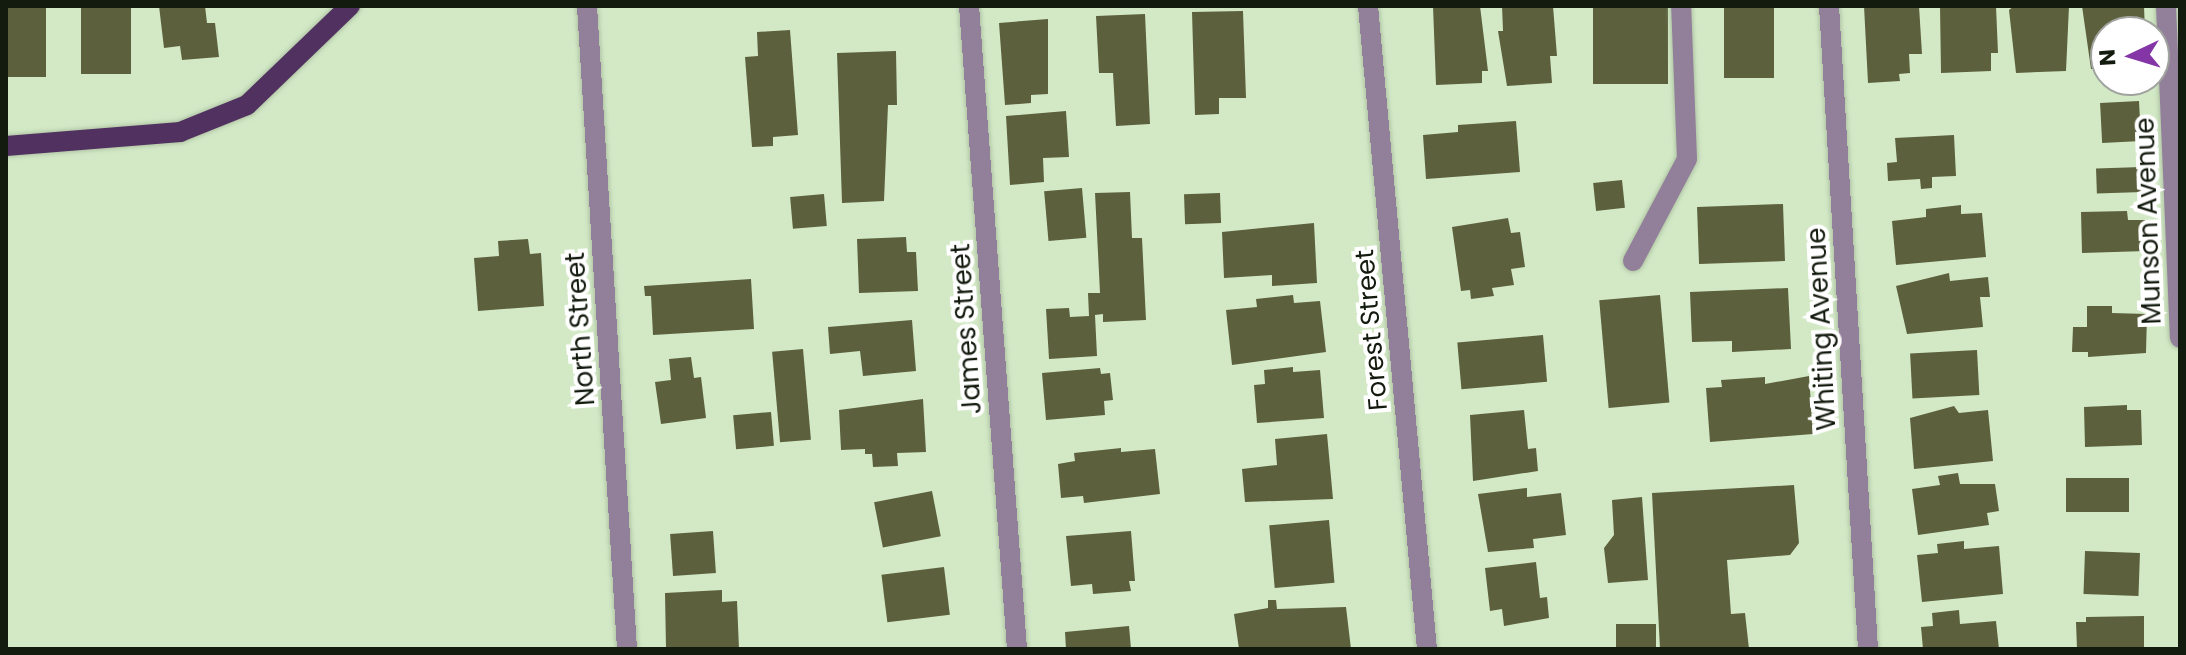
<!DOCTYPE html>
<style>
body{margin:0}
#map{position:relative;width:2186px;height:655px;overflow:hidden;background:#d3e9c6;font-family:Poppins,sans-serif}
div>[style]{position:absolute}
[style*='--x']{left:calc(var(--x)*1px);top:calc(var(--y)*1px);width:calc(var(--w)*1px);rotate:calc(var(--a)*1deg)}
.building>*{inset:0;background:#5c603d;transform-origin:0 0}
.roads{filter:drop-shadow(0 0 2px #b0c4a5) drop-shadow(0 0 2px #b0c4a5)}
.minor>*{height:20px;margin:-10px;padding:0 10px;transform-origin:10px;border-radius:10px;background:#92809b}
.major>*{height:20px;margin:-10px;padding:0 10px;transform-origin:10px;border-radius:10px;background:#513160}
span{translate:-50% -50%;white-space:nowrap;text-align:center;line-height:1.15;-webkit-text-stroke:8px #fff;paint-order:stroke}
.street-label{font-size:26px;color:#131a0e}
.frame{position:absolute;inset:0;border:8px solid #131a0e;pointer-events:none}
.north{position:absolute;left:2090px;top:16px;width:80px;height:80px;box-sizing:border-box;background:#fff;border:2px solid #a1a39f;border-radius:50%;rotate:266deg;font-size:22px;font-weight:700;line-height:32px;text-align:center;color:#131a0e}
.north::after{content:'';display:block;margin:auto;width:28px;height:36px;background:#8436a6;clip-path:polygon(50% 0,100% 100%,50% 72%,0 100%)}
</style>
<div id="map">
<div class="building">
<i style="left:6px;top:6px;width:40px;height:71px"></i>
<i style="left:81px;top:6px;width:50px;height:68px"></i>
<i style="clip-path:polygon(159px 6px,205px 6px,207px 23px,215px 23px,219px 57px,182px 60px,180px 46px,164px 48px)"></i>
<i style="clip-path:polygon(1433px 6px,1480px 6px,1488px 71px,1482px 71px,1482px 83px,1436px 85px)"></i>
<i style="clip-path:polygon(1502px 6px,1553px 6px,1557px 56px,1550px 56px,1552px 83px,1507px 86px,1498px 31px,1503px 31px)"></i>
<i style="left:1593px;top:6px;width:75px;height:78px"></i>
<i style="left:1724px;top:6px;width:50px;height:72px"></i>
<i style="clip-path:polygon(1864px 6px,1919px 6px,1922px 54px,1909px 54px,1910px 73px,1899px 74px,1900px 81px,1868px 83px)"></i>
<i style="clip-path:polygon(1940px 6px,1996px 6px,1998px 53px,1991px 53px,1991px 71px,1941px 73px)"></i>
<i style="clip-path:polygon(2014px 6px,2069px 6px,2066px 71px,2016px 73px,2009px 10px)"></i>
<i style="clip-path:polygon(2082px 6px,2144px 6px,2145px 32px,2106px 32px,2106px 69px,2091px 69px)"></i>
<i style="clip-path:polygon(1243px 11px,1246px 98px,1219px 98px,1219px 114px,1195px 115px,1192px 12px)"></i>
<i style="clip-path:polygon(1145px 14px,1150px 124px,1116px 126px,1113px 73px,1099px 73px,1096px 16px)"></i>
<i style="clip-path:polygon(1048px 19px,1048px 94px,1031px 95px,1031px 103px,1005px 105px,999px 23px)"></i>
<i style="clip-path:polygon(790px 30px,798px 135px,773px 137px,773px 146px,752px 147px,745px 57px,758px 56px,757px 32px)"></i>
<i style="clip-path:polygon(896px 51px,897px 105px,888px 105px,884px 201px,842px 203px,837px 53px)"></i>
<i style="left:2139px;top:101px;width:40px;height:39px;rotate:87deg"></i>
<i style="clip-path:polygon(1066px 111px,1069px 157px,1043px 158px,1044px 182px,1010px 185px,1006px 116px)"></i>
<i style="clip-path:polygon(1516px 121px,1520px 172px,1426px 179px,1423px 135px,1458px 132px,1458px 125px)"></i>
<i style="clip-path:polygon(1954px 135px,1956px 176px,1932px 177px,1932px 188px,1921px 189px,1920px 179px,1888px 181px,1887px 163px,1897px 162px,1895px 138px)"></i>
<i style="left:2142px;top:167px;width:25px;height:46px;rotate:88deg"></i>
<i style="left:1622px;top:180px;width:28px;height:29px;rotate:84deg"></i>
<i style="left:1082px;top:188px;width:50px;height:38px;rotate:85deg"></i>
<i style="clip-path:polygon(1130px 192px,1132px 238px,1142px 238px,1146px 320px,1103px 322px,1103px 314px,1095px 315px,1097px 356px,1049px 359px,1046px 309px,1069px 308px,1070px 317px,1089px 316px,1088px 293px,1100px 293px,1095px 193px)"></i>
<i style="left:1220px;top:193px;width:30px;height:36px;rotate:88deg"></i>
<i style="left:824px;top:194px;width:32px;height:34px;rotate:85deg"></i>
<i style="left:1783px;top:204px;width:57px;height:86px;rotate:88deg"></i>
<i style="clip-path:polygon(1961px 205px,1961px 214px,1982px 213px,1986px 257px,1896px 265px,1892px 221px,1926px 217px,1926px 209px)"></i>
<i style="clip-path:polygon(2127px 211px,2128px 220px,2145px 220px,2146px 251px,2082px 253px,2081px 212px)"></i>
<i style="clip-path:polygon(1508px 218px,1511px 233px,1520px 232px,1525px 267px,1511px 269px,1514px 285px,1492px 288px,1494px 296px,1471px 299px,1470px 290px,1461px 291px,1452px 227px)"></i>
<i style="clip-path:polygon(1314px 223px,1317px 283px,1272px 286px,1272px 275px,1224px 278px,1222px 232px)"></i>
<i style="clip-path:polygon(906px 237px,907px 252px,916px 252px,918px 291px,859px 293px,857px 239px)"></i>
<i style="clip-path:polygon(528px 239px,530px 254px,541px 253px,544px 306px,478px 311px,474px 258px,499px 256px,498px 241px)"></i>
<i style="clip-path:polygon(1949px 273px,1950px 281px,1988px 277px,1990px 297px,1980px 297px,1983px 327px,1907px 334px,1896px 286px)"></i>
<i style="clip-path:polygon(751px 279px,754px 329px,653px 335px,651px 296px,645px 296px,644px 286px)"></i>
<i style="clip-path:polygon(1788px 288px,1791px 349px,1732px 352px,1732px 341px,1692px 342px,1690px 292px)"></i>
<i style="clip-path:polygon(1293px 295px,1294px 303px,1320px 301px,1326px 352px,1232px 365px,1226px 310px,1257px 307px,1256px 299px)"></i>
<i style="left:1660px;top:295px;width:108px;height:61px;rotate:85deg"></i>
<i style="clip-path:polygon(2087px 306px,2112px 306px,2112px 313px,2147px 314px,2146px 353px,2088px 357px,2088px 352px,2072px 352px,2073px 327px,2087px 327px)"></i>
<i style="clip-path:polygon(912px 320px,916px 371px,863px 376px,860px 351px,830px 354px,828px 327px)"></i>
<i style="left:1543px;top:335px;width:47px;height:86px;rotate:85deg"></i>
<i style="left:803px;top:349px;width:91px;height:31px;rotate:85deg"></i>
<i style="left:1977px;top:350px;width:45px;height:67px;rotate:87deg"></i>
<i style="clip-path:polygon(691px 357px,694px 378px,701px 377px,706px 418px,661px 424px,655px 382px,671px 380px,669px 359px)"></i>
<i style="clip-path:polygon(1293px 367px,1293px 372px,1320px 370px,1324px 418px,1257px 423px,1254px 385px,1265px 384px,1264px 370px)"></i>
<i style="clip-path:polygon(1100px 368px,1101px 374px,1110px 373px,1113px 400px,1104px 401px,1105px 415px,1046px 420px,1042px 373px)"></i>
<i style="clip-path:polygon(1809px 376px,1813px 434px,1710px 442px,1706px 388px,1722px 387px,1721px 380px,1765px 377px,1765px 384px)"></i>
<i style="clip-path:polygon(923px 399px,926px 452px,897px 453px,898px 466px,873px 467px,872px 454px,865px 454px,865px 449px,841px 450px,839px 410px)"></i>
<i style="clip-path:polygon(2127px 405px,2127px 410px,2141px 410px,2142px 445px,2085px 447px,2084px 407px)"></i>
<i style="clip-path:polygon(1954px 406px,1959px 413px,1988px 410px,1993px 461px,1914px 469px,1910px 418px)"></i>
<i style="clip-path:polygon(1524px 410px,1528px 449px,1536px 448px,1538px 471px,1473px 481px,1470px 415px)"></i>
<i style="left:771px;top:412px;width:34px;height:38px;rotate:85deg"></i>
<i style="clip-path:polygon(1327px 434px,1333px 499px,1245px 502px,1242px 469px,1277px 465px,1275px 439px)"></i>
<i style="clip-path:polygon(1121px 448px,1121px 452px,1155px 449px,1160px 494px,1084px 503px,1083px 496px,1061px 498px,1058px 464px,1075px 461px,1074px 453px)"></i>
<i style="clip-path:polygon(1958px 473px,1960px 484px,1995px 484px,1999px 511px,1987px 513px,1989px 525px,1918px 535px,1912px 489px,1940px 485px,1938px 476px)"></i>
<i style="left:2066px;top:478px;width:63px;height:34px"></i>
<i style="clip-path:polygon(1794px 485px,1799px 543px,1790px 555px,1727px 560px,1731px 614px,1745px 613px,1749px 649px,1660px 649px,1652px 493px)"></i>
<i style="clip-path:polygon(1527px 488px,1527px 497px,1561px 493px,1566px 535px,1533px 539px,1534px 548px,1488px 552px,1478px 494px)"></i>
<i style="left:932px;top:491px;width:46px;height:59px;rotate:79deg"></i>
<i style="clip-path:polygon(1642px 497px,1648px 580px,1608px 583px,1604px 548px,1614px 535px,1612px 500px)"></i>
<i style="left:1329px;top:520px;width:63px;height:60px;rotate:85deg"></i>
<i style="left:713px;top:531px;width:42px;height:43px;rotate:86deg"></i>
<i style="clip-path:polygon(1131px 531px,1135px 581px,1129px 581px,1131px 591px,1093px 594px,1092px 584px,1071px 586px,1066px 536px)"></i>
<i style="clip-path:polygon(1964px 541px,1964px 549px,1999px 546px,2003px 594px,1922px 602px,1917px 555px,1938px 553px,1937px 544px)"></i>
<i style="left:2085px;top:551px;width:55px;height:43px;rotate:2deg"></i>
<i style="clip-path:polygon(1536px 562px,1540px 598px,1547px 597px,1549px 618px,1504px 626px,1502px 609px,1490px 611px,1485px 568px)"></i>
<i style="left:944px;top:567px;width:48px;height:63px;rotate:83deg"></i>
<i style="clip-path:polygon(722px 590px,722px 602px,737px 601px,739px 649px,666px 649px,665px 593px)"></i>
<i style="clip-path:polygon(1268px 600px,1276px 600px,1277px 609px,1346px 607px,1351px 649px,1239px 649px,1234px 614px,1268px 608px)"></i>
<i style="clip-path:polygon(1959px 610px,1960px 624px,1996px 621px,1999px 649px,1923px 649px,1921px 627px,1933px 626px,1932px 613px)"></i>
<i style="clip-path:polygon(2144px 616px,2144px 649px,2077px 649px,2076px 622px,2086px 622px,2086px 617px)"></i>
<i style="left:1616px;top:624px;width:40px;height:25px"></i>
<i style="clip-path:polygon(1129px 626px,1131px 649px,1066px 649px,1065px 632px)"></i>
</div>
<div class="roads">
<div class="minor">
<i style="--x:587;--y:6;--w:644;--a:86.44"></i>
<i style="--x:969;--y:6;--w:645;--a:85.73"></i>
<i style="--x:1368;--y:6;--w:646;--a:84.76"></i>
<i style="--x:1829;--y:6;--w:644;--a:86.53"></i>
<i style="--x:2166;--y:6;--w:332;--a:87.6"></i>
<i style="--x:1633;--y:261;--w:115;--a:-62.1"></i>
<i style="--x:1687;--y:159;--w:153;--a:-92.2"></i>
</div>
<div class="major">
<i style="--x:6;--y:146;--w:175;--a:-4.6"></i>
<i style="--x:180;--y:132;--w:72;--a:-21.9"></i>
<i style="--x:247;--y:105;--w:143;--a:-43.9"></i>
</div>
</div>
<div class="street-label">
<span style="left:2149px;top:221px;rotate:-92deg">Munson Avenue</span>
<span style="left:581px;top:329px;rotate:-94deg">North Street</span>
<span style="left:967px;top:329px;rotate:-94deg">James Street</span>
<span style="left:1822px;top:329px;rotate:-93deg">Whiting Avenue</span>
<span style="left:1372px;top:330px;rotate:-95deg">Forest Street</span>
</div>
<div class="frame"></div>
<div class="north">N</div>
</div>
